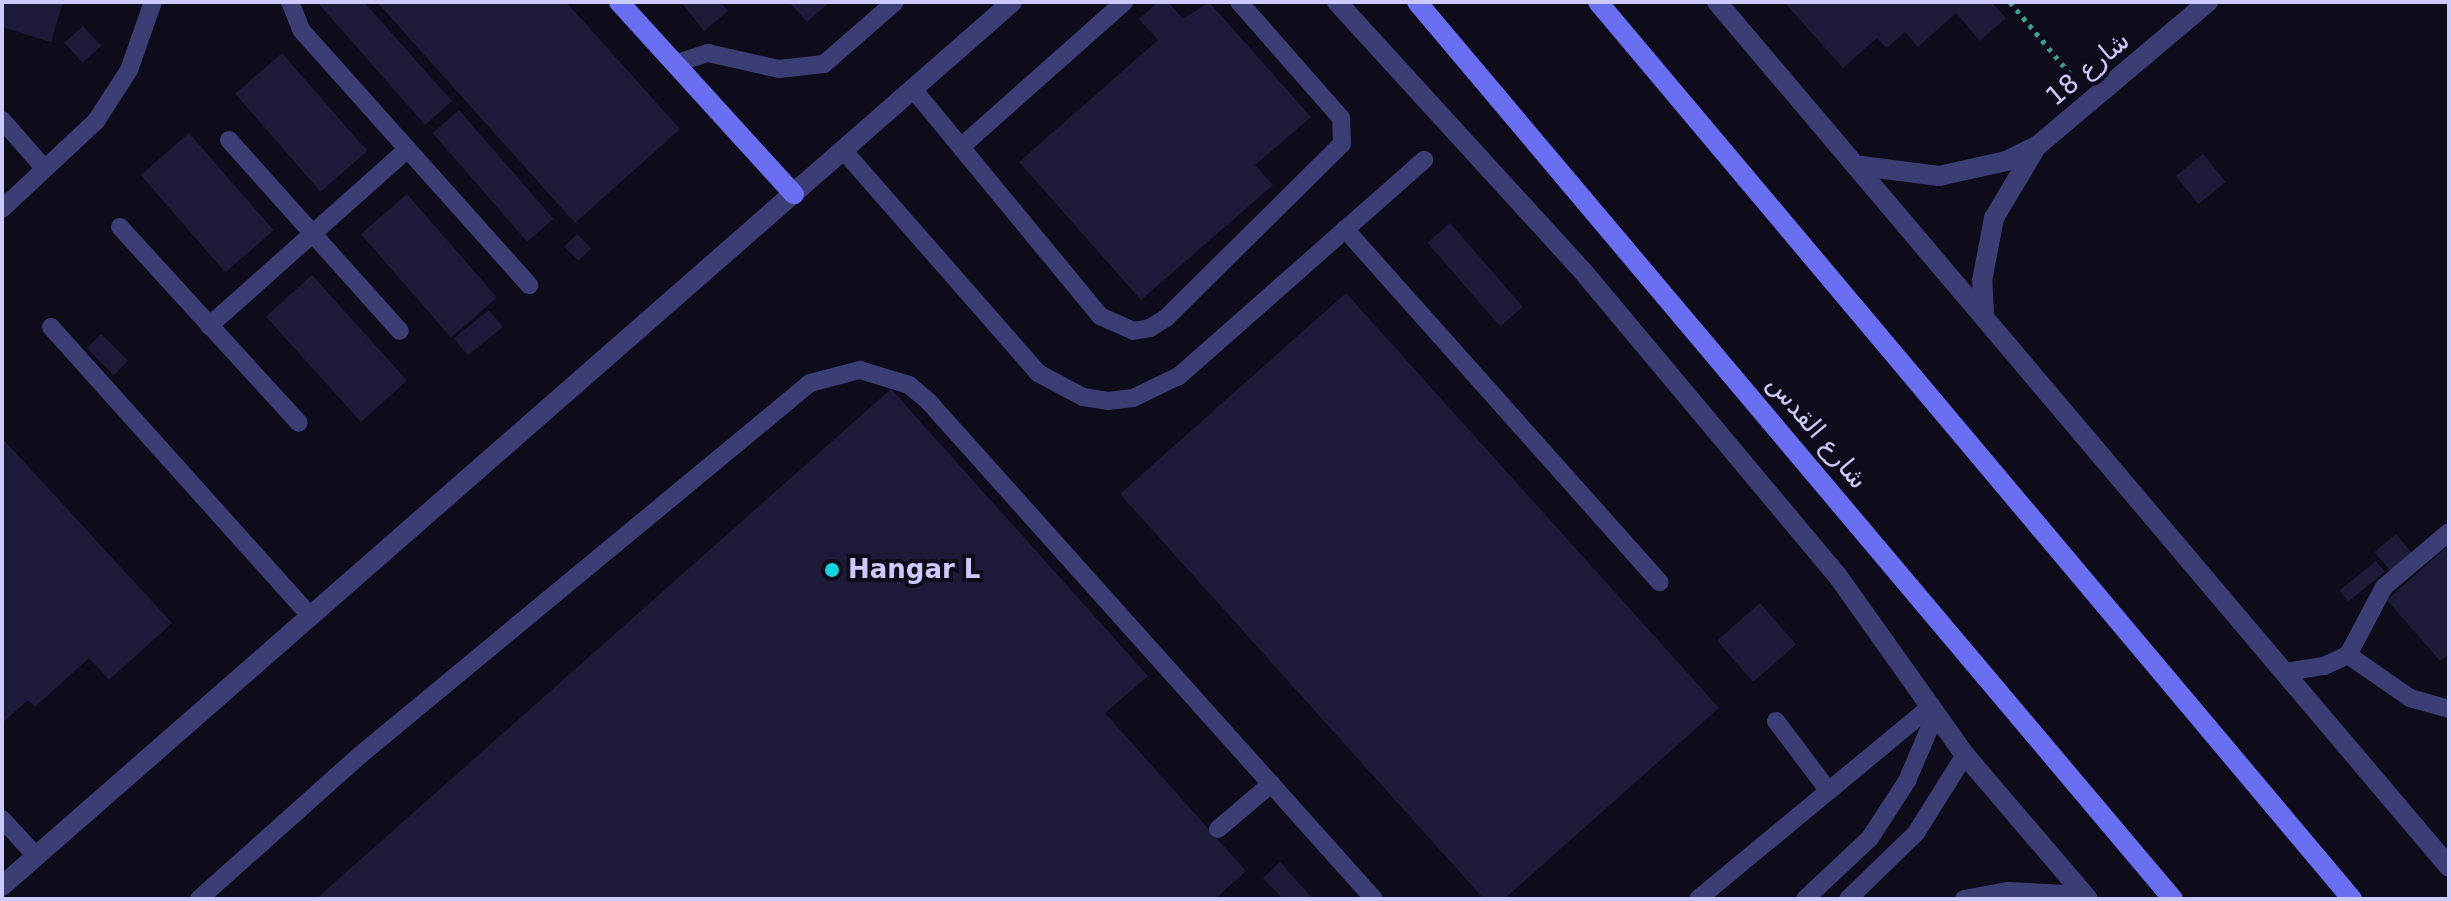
<!DOCTYPE html>
<meta charset="utf-8">
<style>
body{margin:0}
#map{position:relative;width:2451px;height:901px;overflow:hidden;background:#0e0c1a;font-family:"DejaVu Sans",Vazirmatn,sans-serif}
div>[style]{position:absolute}
[style*='--x']{left:calc(var(--x)*1px);top:calc(var(--y)*1px);width:calc(var(--w)*1px);rotate:calc(var(--a)*1deg)}
.building>*{inset:0;background:#1e1a39;transform-origin:0 0}
.path>*{height:5px;margin-top:-2.5px;transform-origin:0;background:repeating-linear-gradient(90deg,#37a294 0 4px,transparent 0 10px)}
.lane>*{height:18px;margin:-9px;padding:0 9px;transform-origin:9px;border-radius:9px;background:#3b3d75}
.street>*{height:20px;margin:-10px;padding:0 10px;transform-origin:10px;border-radius:10px;background:#3b3d75}
.secondary>*{height:20px;margin:-10px;padding:0 10px;transform-origin:10px;border-radius:10px;background:#6a6ff2}
.dots>*{width:22px;height:22px;translate:-50% -50%;box-sizing:border-box;border:4px solid #0e0c1a;border-radius:50%}
span{translate:-50% -50%;white-space:nowrap;text-align:center;line-height:1.15;-webkit-text-stroke:8px #0e0c1a;paint-order:stroke}
.street-label{font-size:26px;color:#cccafa}
.poi-label{font-size:26px;color:#cccafa;font-weight:700}
.left{translate:0 -50%;text-align:left}
.frame{position:absolute;inset:0;border:4px solid #cccafa;pointer-events:none}
</style>
<div id="map">
<div class="building">
<i style="clip-path:polygon(2px 2px,63px 2px,51px 42px,2px 27px)"></i>
<i style="clip-path:polygon(364px 2px,452px 101px,425px 125px,318px 3px)"></i>
<i style="clip-path:polygon(377px 2px,566px 2px,680px 129px,575px 223px)"></i>
<i style="clip-path:polygon(681px 2px,720px 2px,728px 11px,704px 31px)"></i>
<i style="clip-path:polygon(789px 2px,830px 2px,807px 22px)"></i>
<i style="clip-path:polygon(1158px 2px,1168px 2px,1183px 19px,1209px 2px,1311px 117px,1255px 165px,1273px 185px,1141px 300px,1019px 162px,1158px 40px,1139px 19px)"></i>
<i style="clip-path:polygon(1784px 2px,1991px 2px,2006px 18px,1980px 41px,1956px 13px,1918px 47px,1905px 32px,1887px 48px,1877px 38px,1843px 68px)"></i>
<i style="left:83px;top:26px;width:27px;height:25px;rotate:48deg"></i>
<i style="left:282px;top:53px;width:130px;height:62px;rotate:49deg"></i>
<i style="left:459px;top:110px;width:144px;height:35px;rotate:49deg"></i>
<i style="left:189px;top:133px;width:129px;height:64px;rotate:49deg"></i>
<i style="left:2203px;top:154px;width:36px;height:35px;rotate:51deg"></i>
<i style="left:407px;top:194px;width:137px;height:61px;rotate:49deg"></i>
<i style="left:1450px;top:223px;width:111px;height:30px;rotate:49deg"></i>
<i style="left:577px;top:234px;width:20px;height:18px;rotate:45deg"></i>
<i style="left:312px;top:275px;width:142px;height:62px;rotate:48deg"></i>
<i style="clip-path:polygon(1346px 293px,1719px 708px,1504px 899px,1484px 899px,1120px 494px)"></i>
<i style="left:489px;top:310px;width:22px;height:45px;rotate:51deg"></i>
<i style="left:101px;top:334px;width:38px;height:20px;rotate:45deg"></i>
<i style="clip-path:polygon(891px 389px,1148px 676px,1105px 713px,1246px 871px,1215px 899px,316px 899px)"></i>
<i style="clip-path:polygon(2px 438px,172px 623px,109px 680px,89px 658px,35px 707px,28px 700px,2px 723px)"></i>
<i style="left:2396px;top:534px;width:25px;height:28px;rotate:50deg"></i>
<i style="clip-path:polygon(2449px 545px,2449px 654px,2440px 661px,2387px 600px)"></i>
<i style="left:2376px;top:561px;width:14px;height:47px;rotate:51deg"></i>
<i style="left:1760px;top:603px;width:55px;height:57px;rotate:49deg"></i>
<i style="clip-path:polygon(1280px 862px,1313px 899px,1283px 899px,1263px 878px)"></i>
</div>
<div class="path">
<i style="--x:2010;--y:2;--w:98;--a:50"></i>
</div>
<div class="lane">
<i style="--x:290;--y:2;--w:31;--a:68"></i>
<i style="--x:302;--y:31;--w:341;--a:48.2"></i>
<i style="--x:677;--y:63;--w:33;--a:-18"></i>
<i style="--x:708;--y:53;--w:73;--a:12.7"></i>
<i style="--x:779;--y:69;--w:45;--a:-6.3"></i>
<i style="--x:824;--y:64;--w:94;--a:-41.1"></i>
<i style="--x:913;--y:89;--w:294;--a:50.5"></i>
<i style="--x:1100;--y:316;--w:36;--a:24"></i>
<i style="--x:1133;--y:331;--w:17;--a:-10"></i>
<i style="--x:1150;--y:328;--w:19;--a:-32"></i>
<i style="--x:1166;--y:318;--w:247;--a:-44.7"></i>
<i style="--x:1342;--y:144;--w:26;--a:-92"></i>
<i style="--x:1341;--y:118;--w:154;--a:-131.3"></i>
<i style="--x:2;--y:120;--w:65;--a:48.7"></i>
<i style="--x:229;--y:140;--w:256;--a:48.2"></i>
<i style="--x:962;--y:146;--w:217;--a:-41.6"></i>
<i style="--x:843;--y:150;--w:296;--a:48.8"></i>
<i style="--x:1038;--y:373;--w:51;--a:28.1"></i>
<i style="--x:1083;--y:397;--w:25;--a:9"></i>
<i style="--x:1108;--y:401;--w:25;--a:-7"></i>
<i style="--x:1133;--y:398;--w:51;--a:-25.6"></i>
<i style="--x:1179;--y:376;--w:327;--a:-41.4"></i>
<i style="--x:2;--y:209;--w:129;--a:-43.1"></i>
<i style="--x:96;--y:121;--w:61;--a:-57.1"></i>
<i style="--x:129;--y:70;--w:72;--a:-70.6"></i>
<i style="--x:120;--y:227;--w:265;--a:47.6"></i>
<i style="--x:1345;--y:229;--w:473;--a:48.3"></i>
<i style="--x:209;--y:326;--w:266;--a:-41.7"></i>
<i style="--x:51;--y:327;--w:388;--a:48.1"></i>
<i style="--x:2348;--y:655;--w:75;--a:34.7"></i>
<i style="--x:2410;--y:698;--w:41;--a:15.8"></i>
<i style="--x:2285;--y:672;--w:39;--a:-9"></i>
<i style="--x:2324;--y:666;--w:26;--a:-25"></i>
<i style="--x:2348;--y:655;--w:77;--a:-62.1"></i>
<i style="--x:2384;--y:587;--w:85;--a:-40.2"></i>
<i style="--x:1776;--y:721;--w:86;--a:53"></i>
<i style="--x:2;--y:819;--w:50;--a:47.4"></i>
<i style="--x:1218;--y:829;--w:70;--a:-40.3"></i>
<i style="--x:199;--y:899;--w:215;--a:-41.8"></i>
<i style="--x:359;--y:756;--w:585;--a:-39.59"></i>
<i style="--x:810;--y:383;--w:52;--a:-14.6"></i>
<i style="--x:860;--y:370;--w:51;--a:17"></i>
<i style="--x:909;--y:385;--w:26;--a:40"></i>
<i style="--x:929;--y:402;--w:667;--a:48.16"></i>
<i style="--x:1698;--y:899;--w:303;--a:-39.6"></i>
<i style="--x:1805;--y:899;--w:89;--a:-43.2"></i>
<i style="--x:1870;--y:838;--w:68;--a:-57"></i>
<i style="--x:1907;--y:781;--w:74;--a:-66.9"></i>
<i style="--x:1848;--y:899;--w:95;--a:-44.1"></i>
<i style="--x:1916;--y:833;--w:92;--a:-57.9"></i>
<i style="--x:1964;--y:899;--w:45;--a:-10.3"></i>
<i style="--x:2008;--y:891;--w:76;--a:3"></i>
</div>
<div class="street">
<i style="--x:1337;--y:2;--w:369;--a:47.6"></i>
<i style="--x:1586;--y:275;--w:391;--a:50.1"></i>
<i style="--x:1837;--y:575;--w:221;--a:54.6"></i>
<i style="--x:1965;--y:755;--w:189;--a:49.5"></i>
<i style="--x:1717;--y:2;--w:1133;--a:49.76"></i>
<i style="--x:1861;--y:166;--w:79;--a:7.3"></i>
<i style="--x:1939;--y:176;--w:69;--a:-12.6"></i>
<i style="--x:2006;--y:161;--w:34;--a:-26"></i>
<i style="--x:2037;--y:146;--w:224;--a:-40.1"></i>
<i style="--x:1984;--y:314;--w:33;--a:-93"></i>
<i style="--x:1982;--y:281;--w:64;--a:-79.2"></i>
<i style="--x:1994;--y:218;--w:84;--a:-59.2"></i>
<i style="--x:2;--y:886;--w:1342;--a:-41.19"></i>
</div>
<div class="secondary">
<i style="--x:619;--y:2;--w:260;--a:47.7"></i>
<i style="--x:1417;--y:2;--w:1173;--a:49.88"></i>
<i style="--x:1598;--y:2;--w:1172;--a:49.95"></i>
</div>
<div class="dots">
<i style="left:832px;top:570px;background:#14d5dc"></i>
</div>
<div class="street-label">
<span style="left:2088px;top:69px;rotate:-40deg">شارع 18</span>
<span style="left:1817px;top:432px;rotate:50deg">شارع القدس</span>
</div>
<div class="poi-label">
<span class="left" style="left:848px;top:570px">Hangar L</span>
</div>
<div class="frame"></div>
</div>
